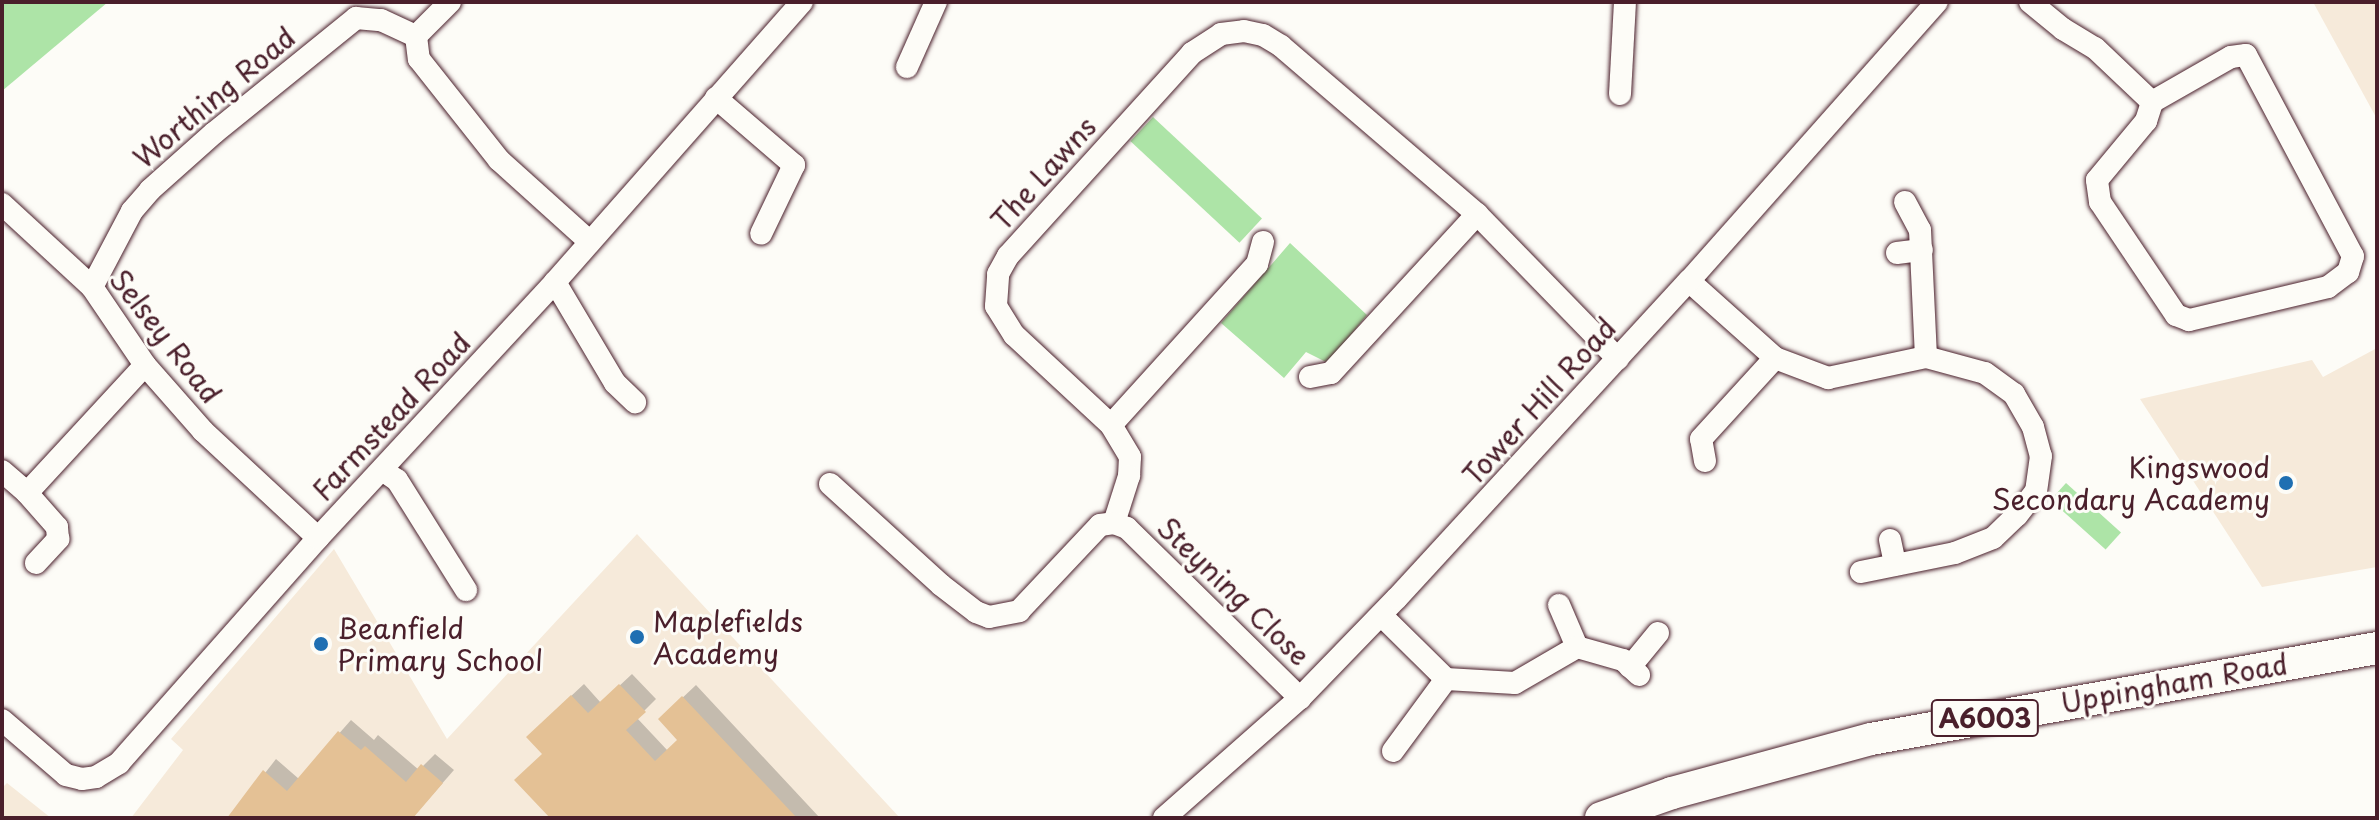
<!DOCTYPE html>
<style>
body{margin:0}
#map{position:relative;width:2379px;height:820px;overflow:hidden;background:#fdfcf7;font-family:"Playpen Sans",sans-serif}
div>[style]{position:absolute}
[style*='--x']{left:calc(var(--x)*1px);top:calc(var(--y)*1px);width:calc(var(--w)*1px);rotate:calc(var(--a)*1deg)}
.built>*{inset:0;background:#f6eada}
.green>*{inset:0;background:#ade4a7;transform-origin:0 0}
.shadow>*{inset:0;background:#0003}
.building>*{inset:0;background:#e4c195}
.roads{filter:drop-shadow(0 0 2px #4a1f2b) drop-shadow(0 0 2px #4a1f2b)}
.minor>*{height:22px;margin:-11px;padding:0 11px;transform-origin:11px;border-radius:11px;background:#fdfcf7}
.highway>*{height:32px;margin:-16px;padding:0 16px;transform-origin:16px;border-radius:16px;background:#fdfcf7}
.dots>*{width:22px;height:22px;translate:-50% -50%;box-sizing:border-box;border:4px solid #fdfcf7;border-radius:50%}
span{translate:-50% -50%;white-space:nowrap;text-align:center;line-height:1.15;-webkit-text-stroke:6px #fdfcf7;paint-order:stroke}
.shield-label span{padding:2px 6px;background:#fdfcf7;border:2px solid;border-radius:6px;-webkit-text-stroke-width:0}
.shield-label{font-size:26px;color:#4a1f2b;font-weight:700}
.street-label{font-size:28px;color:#4a1f2b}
.poi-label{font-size:28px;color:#4a1f2b}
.right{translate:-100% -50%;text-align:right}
.left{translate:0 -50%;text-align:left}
.frame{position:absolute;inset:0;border:4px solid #4a1f2b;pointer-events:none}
</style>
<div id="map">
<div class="built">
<i style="clip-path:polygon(2313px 2px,2377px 2px,2377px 119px)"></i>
<i style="clip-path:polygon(2377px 348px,2377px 567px,2262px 587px,2140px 399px,2312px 360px,2323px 377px)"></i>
<i style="clip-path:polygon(637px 534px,900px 818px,131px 818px,183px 750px,171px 739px,334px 549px,447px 739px)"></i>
<i style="clip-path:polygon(7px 783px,51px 818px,2px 818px,2px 788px)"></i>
</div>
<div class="green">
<i style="clip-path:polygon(2px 2px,108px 2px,2px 91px)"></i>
<i style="left:1153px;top:117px;width:149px;height:33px;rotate:43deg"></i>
<i style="clip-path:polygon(1290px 243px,1367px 315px,1333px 357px,1326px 362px,1306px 352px,1284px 378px,1221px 323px)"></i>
<i style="left:2066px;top:483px;width:74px;height:23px;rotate:42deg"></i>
</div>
<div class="shadow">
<i style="clip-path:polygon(632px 674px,656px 699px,637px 718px,668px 751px,680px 740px,660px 719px,696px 685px,820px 818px,553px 818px,540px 725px,584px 684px,601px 703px)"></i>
<i style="clip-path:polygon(351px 720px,374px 740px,378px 735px,419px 770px,435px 754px,454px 770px,412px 818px,230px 818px,276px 759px,299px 779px)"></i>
</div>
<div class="building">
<i style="clip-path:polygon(619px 684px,646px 712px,626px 730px,655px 761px,677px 740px,658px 719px,682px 696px,797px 818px,550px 818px,514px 780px,542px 754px,526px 737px,571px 695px,588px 713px)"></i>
<i style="clip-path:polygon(338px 731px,361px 750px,365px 746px,406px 782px,421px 764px,443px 783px,413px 818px,227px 818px,263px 770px,287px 791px)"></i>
</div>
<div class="roads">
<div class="minor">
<i style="--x:450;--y:2;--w:48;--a:135"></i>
<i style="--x:416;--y:36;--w:23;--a:83"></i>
<i style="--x:419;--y:59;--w:129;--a:51.6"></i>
<i style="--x:499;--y:160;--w:122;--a:42"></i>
<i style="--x:2030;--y:2;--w:43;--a:39.3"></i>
<i style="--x:2063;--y:29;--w:37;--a:31"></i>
<i style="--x:2095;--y:48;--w:79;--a:43.5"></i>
<i style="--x:2246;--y:55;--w:228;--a:62"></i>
<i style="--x:2353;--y:256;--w:17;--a:107"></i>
<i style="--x:2348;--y:272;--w:25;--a:143"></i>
<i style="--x:2328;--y:287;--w:143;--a:166.6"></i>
<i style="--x:2189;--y:320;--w:14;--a:-159"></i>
<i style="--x:2176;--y:315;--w:136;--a:-123.9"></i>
<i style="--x:2100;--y:202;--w:22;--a:-98"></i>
<i style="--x:2097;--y:180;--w:77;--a:-50.3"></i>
<i style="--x:2146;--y:121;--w:20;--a:-72"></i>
<i style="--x:2152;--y:102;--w:91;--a:-29.7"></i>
<i style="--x:2231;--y:57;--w:15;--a:-8"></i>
<i style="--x:907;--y:67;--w:71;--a:-66"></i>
<i style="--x:1620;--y:94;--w:92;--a:-86.9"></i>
<i style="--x:716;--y:98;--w:103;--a:40.7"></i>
<i style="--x:794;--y:165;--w:76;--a:115.6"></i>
<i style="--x:1905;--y:202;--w:32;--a:62"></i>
<i style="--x:1920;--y:230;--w:127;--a:87.3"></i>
<i style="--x:2;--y:204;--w:122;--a:42.7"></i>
<i style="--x:92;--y:287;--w:94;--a:55.8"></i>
<i style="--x:145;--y:365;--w:88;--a:48.7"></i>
<i style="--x:203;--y:431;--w:157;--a:42.9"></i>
<i style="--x:1263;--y:242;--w:23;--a:105"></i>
<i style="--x:1257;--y:264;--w:217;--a:132.2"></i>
<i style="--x:1111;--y:425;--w:132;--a:-137.1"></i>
<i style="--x:1014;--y:335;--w:34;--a:-122"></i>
<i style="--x:996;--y:306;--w:32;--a:-86"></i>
<i style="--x:998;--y:274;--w:21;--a:-61"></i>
<i style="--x:1008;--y:256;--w:274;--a:-47.8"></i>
<i style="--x:1192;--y:53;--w:35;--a:-33"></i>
<i style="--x:1221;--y:34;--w:23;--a:-7"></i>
<i style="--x:1244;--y:31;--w:19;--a:12"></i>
<i style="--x:1263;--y:35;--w:21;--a:31"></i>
<i style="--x:1281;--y:46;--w:258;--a:40.6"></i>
<i style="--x:1477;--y:214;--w:202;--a:45.8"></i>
<i style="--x:1897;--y:253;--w:25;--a:-7"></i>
<i style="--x:1689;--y:281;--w:115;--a:41.8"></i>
<i style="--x:1775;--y:358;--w:57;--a:20.7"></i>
<i style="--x:1828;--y:378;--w:100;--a:-12.1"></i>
<i style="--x:1926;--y:357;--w:61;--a:15.2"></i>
<i style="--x:1985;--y:373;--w:36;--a:36"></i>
<i style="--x:2014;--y:394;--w:38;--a:60"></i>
<i style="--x:2033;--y:427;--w:30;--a:75"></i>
<i style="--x:2041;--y:456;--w:35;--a:98"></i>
<i style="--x:2036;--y:491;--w:31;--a:128"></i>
<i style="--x:2017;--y:515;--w:33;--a:136"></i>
<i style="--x:1993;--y:538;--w:41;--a:158.5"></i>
<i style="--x:1955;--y:553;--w:96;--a:168.6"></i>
<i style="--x:555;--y:282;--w:117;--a:59.3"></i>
<i style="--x:615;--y:383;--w:28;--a:44"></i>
<i style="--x:92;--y:287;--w:86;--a:-62.2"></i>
<i style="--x:132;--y:211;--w:28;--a:-49"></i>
<i style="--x:150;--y:190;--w:86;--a:-41.7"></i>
<i style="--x:214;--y:133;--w:183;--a:-39"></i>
<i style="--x:356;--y:18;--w:25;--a:5"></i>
<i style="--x:381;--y:20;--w:38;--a:25"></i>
<i style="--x:1310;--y:377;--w:21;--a:-11"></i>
<i style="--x:1331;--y:373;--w:216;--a:-47.4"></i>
<i style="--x:1111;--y:425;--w:37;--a:59"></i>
<i style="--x:1130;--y:457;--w:19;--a:93"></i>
<i style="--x:1129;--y:476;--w:49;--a:107.7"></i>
<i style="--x:1705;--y:461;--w:22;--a:-100"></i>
<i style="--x:1701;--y:439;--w:110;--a:-47.6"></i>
<i style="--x:382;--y:470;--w:18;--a:34"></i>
<i style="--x:397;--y:480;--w:130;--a:57.9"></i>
<i style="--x:2;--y:471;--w:33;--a:41"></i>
<i style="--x:830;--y:484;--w:150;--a:42.3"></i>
<i style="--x:941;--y:585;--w:44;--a:37.6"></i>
<i style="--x:976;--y:612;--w:14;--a:21"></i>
<i style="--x:989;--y:617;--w:31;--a:-11"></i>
<i style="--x:1019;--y:611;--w:118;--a:-46.7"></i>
<i style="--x:1100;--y:525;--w:14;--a:-8"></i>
<i style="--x:1114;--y:523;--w:14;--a:21"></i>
<i style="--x:1127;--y:528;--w:243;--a:44.5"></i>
<i style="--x:1890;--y:540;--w:25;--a:78"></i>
<i style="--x:36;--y:563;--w:33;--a:-47"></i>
<i style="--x:58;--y:539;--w:12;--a:-95"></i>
<i style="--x:57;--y:527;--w:45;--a:-131.4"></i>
<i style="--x:27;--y:493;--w:174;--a:-47.3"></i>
<i style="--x:1559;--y:605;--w:46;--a:66.8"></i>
<i style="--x:1381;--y:615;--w:91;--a:44.6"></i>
<i style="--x:1446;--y:679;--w:69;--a:3.3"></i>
<i style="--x:1515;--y:683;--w:72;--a:-30.1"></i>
<i style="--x:1577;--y:647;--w:48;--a:15.8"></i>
<i style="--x:1623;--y:660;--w:22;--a:43"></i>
<i style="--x:1630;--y:667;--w:44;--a:-50.5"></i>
<i style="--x:2;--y:720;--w:84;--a:40.7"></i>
<i style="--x:66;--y:775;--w:16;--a:14"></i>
<i style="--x:82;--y:779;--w:14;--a:-8"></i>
<i style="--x:96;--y:777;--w:27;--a:-31"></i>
<i style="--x:119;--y:763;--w:300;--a:-48.5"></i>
<i style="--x:318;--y:538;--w:349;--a:-47.2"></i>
<i style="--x:555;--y:282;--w:373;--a:-48.6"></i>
<i style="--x:1393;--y:751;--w:89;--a:-53.6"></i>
<i style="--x:1164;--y:818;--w:181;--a:-41.4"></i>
<i style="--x:1300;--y:698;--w:139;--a:-45.9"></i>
<i style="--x:1397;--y:598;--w:431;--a:-47.4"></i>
<i style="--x:1689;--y:281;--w:373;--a:-48.4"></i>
</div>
<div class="highway">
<i style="--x:1601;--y:818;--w:75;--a:-19.4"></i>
<i style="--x:1672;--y:793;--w:206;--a:-15.2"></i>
<i style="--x:1871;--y:739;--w:514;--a:-10.2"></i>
</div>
</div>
<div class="dots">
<i style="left:2286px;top:483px;background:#1f6fb2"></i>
<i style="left:637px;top:637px;background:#1f6fb2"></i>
<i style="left:321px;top:644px;background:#1f6fb2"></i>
</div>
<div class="shield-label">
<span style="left:1985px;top:718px">A6003</span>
</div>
<div class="street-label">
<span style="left:214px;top:97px;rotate:-40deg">Worthing Road</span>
<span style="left:1043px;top:173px;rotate:-48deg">The Lawns</span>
<span style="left:166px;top:336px;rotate:52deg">Selsey Road</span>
<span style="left:1539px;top:401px;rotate:-48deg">Tower Hill Road</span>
<span style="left:391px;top:416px;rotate:-47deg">Farmstead Road</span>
<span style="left:1234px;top:591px;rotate:44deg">Steyning Close</span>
<span style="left:2174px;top:683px;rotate:-10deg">Uppingham Road</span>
</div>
<div class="poi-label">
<span class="right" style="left:2270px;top:483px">Kingswood<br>Secondary Academy</span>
<span class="left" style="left:653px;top:637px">Maplefields<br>Academy</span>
<span class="left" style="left:337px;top:644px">Beanfield<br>Primary School</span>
</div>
<div class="frame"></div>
</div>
